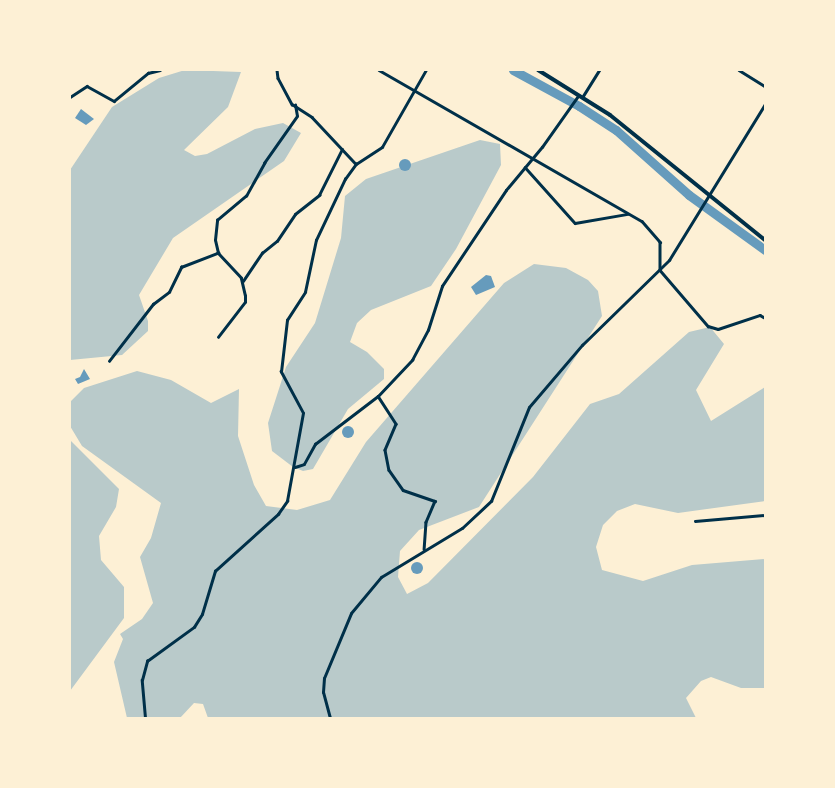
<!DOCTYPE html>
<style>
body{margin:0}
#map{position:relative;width:835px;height:788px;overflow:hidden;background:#fdf0d5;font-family:"Exo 2",sans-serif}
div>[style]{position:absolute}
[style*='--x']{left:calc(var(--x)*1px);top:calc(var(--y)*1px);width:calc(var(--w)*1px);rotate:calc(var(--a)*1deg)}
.green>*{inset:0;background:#b9caca}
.water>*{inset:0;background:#669bbc}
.round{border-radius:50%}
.river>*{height:9px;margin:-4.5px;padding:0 4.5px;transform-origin:4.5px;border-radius:4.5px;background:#669bbc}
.minor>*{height:2.5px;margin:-1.25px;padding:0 1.25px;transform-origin:1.25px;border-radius:1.25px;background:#003049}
.tertiary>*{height:3px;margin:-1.5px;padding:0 1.5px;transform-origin:1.5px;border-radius:1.5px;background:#003049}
.primary>*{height:4px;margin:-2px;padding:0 2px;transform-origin:2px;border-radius:2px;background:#003049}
span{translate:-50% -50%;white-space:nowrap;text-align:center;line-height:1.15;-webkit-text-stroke:4.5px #fdf0d5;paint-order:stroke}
.frame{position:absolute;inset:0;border:71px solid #fdf0d5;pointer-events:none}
</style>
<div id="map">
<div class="green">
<i style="clip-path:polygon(185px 70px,241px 72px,228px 107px,184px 150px,195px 156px,207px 154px,255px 129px,283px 123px,301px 133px,284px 161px,173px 238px,139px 295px,148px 321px,148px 331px,122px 355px,70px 360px,70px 170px,112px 107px,159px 78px)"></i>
<i style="clip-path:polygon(480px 140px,500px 144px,501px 165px,456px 249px,431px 286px,371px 310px,357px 323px,350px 342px,367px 352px,384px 369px,384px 379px,348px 409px,313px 469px,303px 471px,293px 467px,272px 451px,268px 423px,286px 367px,315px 323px,341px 238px,345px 196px,366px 179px)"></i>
<i style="clip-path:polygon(534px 264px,566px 268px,588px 280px,598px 291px,602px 316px,479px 507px,419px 530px,400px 551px,398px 577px,407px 594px,428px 583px,533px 477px,590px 404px,619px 394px,689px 332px,710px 327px,724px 344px,696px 390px,711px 421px,765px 387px,765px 501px,678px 513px,635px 504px,617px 511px,603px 525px,596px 547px,602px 570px,643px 581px,692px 565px,765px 559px,765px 688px,741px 688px,711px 677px,701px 681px,686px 698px,696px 718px,208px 718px,203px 704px,194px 703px,180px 718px,127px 718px,114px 662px,123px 639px,120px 634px,142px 619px,153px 603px,140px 557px,151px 538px,161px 503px,82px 446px,70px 426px,70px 402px,84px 388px,137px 371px,171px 380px,211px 403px,239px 389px,238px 436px,254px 485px,266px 506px,297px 510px,330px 500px,366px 442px,504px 283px)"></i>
<i style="clip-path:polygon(70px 440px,119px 489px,116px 507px,99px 536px,101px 560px,124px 587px,124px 618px,70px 691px)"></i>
</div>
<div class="water">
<i style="clip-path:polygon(81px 109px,94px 119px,86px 125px,75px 118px)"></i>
<i class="round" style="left:399px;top:159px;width:12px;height:12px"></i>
<i style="clip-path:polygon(486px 275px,491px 276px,495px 287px,476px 295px,471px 287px)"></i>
<i style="clip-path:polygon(84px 369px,90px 379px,78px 384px,75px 379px,80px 377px)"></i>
<i class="round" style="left:342px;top:426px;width:12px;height:12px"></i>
<i class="round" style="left:411px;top:562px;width:12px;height:12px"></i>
</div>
<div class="river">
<i style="--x:513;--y:70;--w:75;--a:28.6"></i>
<i style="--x:579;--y:106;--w:44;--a:33"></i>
<i style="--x:616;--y:130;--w:98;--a:41.7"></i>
<i style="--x:689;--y:195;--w:94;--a:35.9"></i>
</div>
<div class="minor">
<i style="--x:277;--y:70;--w:8;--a:83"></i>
<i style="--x:278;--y:78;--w:30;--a:62"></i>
<i style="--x:292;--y:104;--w:24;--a:33"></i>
<i style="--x:312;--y:117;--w:64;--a:46.9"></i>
<i style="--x:379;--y:70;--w:303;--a:29.9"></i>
<i style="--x:642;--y:221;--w:28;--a:49"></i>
<i style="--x:660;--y:242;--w:28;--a:90"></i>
<i style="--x:660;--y:270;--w:74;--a:49.4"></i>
<i style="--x:708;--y:326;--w:10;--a:17"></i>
<i style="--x:718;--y:329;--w:44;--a:-18.4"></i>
<i style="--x:760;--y:315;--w:6;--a:31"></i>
<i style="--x:739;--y:70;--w:31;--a:32"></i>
<i style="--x:583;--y:96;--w:31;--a:-58"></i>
<i style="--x:70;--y:97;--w:20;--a:-33"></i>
<i style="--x:87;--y:86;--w:31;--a:29"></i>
<i style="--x:114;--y:101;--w:44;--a:-39.5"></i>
<i style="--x:148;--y:73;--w:12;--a:-14"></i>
<i style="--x:525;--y:167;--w:75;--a:48.2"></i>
<i style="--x:575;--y:223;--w:53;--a:-9.8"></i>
<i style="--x:243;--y:281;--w:34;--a:-56"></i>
<i style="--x:262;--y:253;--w:19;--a:-39"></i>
<i style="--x:277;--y:241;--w:32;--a:-56"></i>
<i style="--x:295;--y:214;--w:31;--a:-38"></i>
<i style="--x:319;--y:195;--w:51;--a:-63.4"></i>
<i style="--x:218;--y:337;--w:44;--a:-52.4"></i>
<i style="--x:245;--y:302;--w:6;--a:-90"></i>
<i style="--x:245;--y:296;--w:18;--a:-103"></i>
<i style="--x:241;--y:278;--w:34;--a:-133"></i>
<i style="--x:218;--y:253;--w:13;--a:-103"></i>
<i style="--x:215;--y:240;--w:20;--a:-84"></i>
<i style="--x:217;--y:220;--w:38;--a:-40"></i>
<i style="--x:246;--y:196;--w:38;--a:-61"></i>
<i style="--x:264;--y:163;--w:57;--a:-54.9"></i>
<i style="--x:297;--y:116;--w:11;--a:-100"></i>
<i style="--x:109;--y:361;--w:72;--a:-52.3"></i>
<i style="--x:153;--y:304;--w:20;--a:-37"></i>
<i style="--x:169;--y:292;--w:28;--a:-64"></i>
<i style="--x:181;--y:267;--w:40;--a:-21"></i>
<i style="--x:378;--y:396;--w:33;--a:57"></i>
<i style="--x:396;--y:424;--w:28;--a:113"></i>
<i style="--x:385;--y:450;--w:20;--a:79"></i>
<i style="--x:389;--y:470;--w:24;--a:55"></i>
<i style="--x:403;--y:490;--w:34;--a:19"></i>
<i style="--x:435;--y:501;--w:23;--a:113"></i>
<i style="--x:426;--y:522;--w:27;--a:94"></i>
<i style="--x:295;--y:467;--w:9;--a:-18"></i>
<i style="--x:304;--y:464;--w:23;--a:-61"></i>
<i style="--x:315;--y:444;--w:79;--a:-37.3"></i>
<i style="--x:378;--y:396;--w:50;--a:-46.6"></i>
<i style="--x:412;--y:360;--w:34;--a:-62"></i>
<i style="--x:428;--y:330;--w:46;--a:-72.3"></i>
<i style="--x:442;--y:286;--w:115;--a:-56.3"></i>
<i style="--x:506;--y:190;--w:56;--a:-50.1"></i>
<i style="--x:542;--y:147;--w:62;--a:-54.8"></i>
<i style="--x:695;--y:521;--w:70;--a:-4.9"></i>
<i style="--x:145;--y:718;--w:38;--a:-95"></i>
<i style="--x:142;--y:680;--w:20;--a:-75"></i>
<i style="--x:147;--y:661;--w:58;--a:-35.9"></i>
<i style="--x:194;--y:627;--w:15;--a:-58"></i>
<i style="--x:202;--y:614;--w:45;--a:-73.2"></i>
<i style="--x:215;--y:571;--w:85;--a:-42.1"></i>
<i style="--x:278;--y:514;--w:16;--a:-55"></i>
<i style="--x:287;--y:501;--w:89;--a:-79.7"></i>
<i style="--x:303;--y:413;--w:47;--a:-118.2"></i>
<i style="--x:281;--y:372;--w:52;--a:-83.4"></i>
<i style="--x:287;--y:320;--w:33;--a:-57"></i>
<i style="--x:305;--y:292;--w:53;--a:-78.1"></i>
<i style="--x:316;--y:240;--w:68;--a:-64.6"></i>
<i style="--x:345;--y:179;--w:19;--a:-54"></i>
<i style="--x:356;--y:164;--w:31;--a:-33"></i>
<i style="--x:382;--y:147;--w:89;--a:-60.3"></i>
</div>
<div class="tertiary">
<i style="--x:330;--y:718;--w:27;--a:-105"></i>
<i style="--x:323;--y:692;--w:14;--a:-86"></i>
<i style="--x:324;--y:678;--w:70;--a:-67.4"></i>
<i style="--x:351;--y:613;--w:47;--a:-50.2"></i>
<i style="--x:381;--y:577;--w:95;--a:-31.2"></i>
<i style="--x:462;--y:528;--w:40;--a:-43"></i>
<i style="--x:491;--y:501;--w:101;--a:-68"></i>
<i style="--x:529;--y:407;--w:82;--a:-49.5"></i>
<i style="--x:582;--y:345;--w:122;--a:-44.3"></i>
<i style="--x:669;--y:260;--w:183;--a:-58.4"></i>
</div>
<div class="primary">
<i style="--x:538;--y:70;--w:85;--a:32"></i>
<i style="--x:610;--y:115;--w:199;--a:38.9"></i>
</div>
<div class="frame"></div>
</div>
